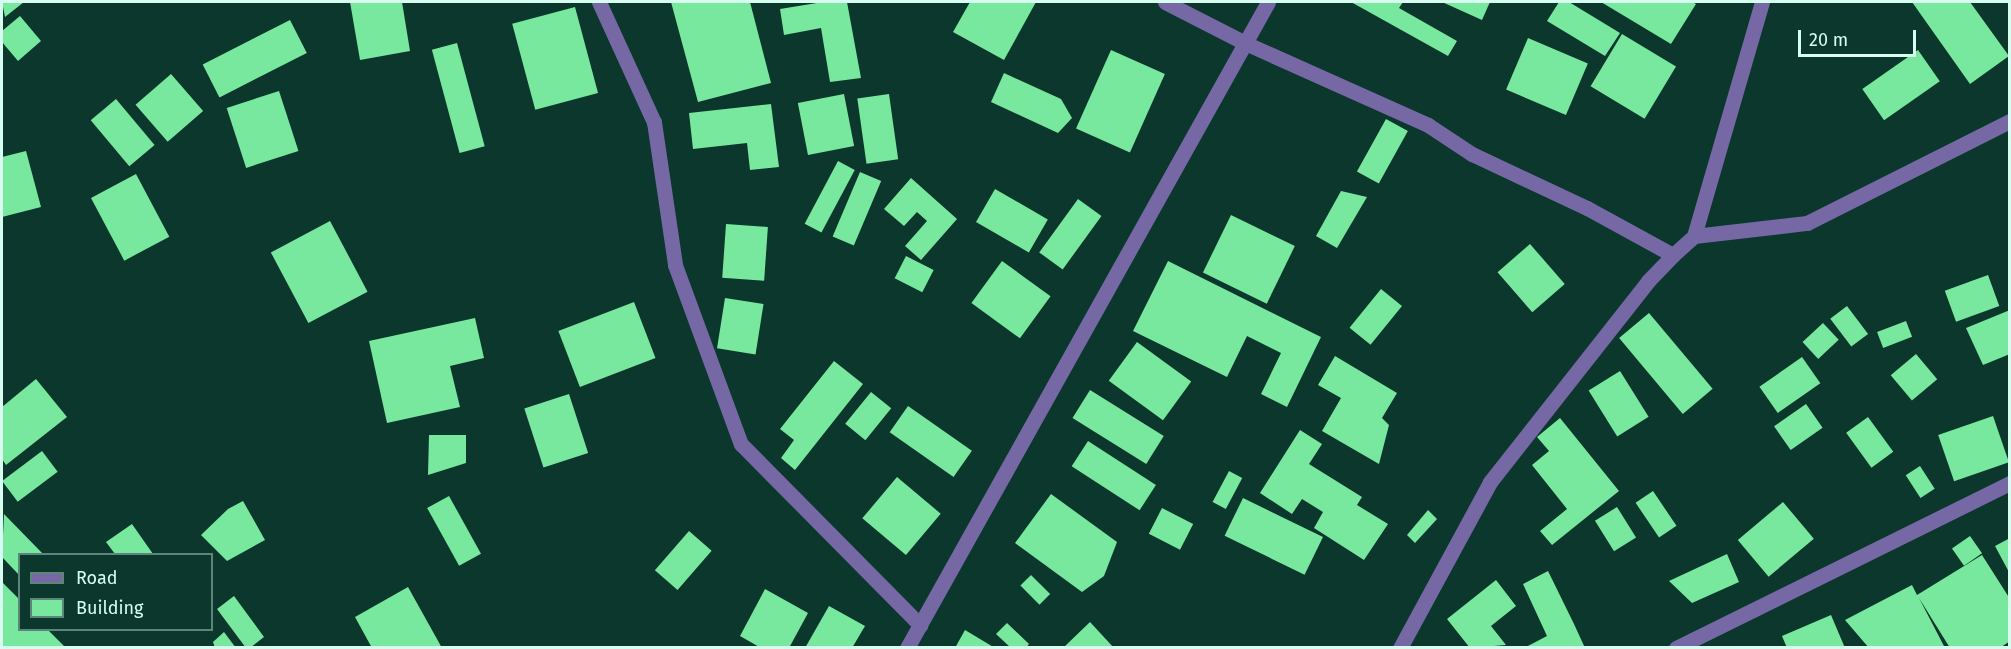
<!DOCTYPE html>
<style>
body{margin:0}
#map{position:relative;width:2011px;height:649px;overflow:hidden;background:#0b372c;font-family:"Fira Sans",sans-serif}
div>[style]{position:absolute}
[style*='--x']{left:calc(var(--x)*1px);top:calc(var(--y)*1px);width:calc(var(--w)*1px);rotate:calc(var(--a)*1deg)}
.building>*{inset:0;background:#78e89e;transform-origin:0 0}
.street>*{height:15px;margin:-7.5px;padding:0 7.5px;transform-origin:7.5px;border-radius:7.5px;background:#7568a5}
span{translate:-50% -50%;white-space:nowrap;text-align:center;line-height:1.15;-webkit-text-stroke:6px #0b372c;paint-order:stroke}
.frame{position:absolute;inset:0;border:3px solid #d8fdf1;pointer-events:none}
.legend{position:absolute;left:18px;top:553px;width:195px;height:78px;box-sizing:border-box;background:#0b372c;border:2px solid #5d867b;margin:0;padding:8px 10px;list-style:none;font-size:18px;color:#d8fdf1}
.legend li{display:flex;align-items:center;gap:12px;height:30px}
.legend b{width:30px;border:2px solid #5d867b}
.scale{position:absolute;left:1798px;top:30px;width:118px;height:27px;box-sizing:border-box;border:3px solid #d8fdf1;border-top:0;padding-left:8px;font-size:18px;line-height:21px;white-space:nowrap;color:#d8fdf1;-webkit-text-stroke:4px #0b372c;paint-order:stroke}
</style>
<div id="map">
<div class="building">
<i style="clip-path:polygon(2px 2px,24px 2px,5px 17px)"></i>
<i style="clip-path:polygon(350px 2px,402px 2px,410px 51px,360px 60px)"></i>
<i style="clip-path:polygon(671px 2px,750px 2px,771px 83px,698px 102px)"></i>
<i style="clip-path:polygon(823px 2px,847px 2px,861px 78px,830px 82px,821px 28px,784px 35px,780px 9px)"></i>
<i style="clip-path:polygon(970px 2px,1036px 2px,1004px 60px,953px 32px)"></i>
<i style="clip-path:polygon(1351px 2px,1403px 2px,1399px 8px,1457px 41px,1448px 56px)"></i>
<i style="clip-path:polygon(1442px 2px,1490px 2px,1482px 20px)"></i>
<i style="clip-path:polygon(1559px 2px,1569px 2px,1620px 33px,1605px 56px,1547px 21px)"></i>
<i style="clip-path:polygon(1601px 2px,1692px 2px,1696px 4px,1671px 44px)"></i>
<i style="clip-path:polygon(1912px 2px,1970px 2px,2009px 56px,1970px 84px)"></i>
<i style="left:575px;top:7px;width:89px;height:65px;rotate:75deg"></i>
<i style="clip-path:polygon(20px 16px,41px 41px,18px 61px,2px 42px,2px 31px)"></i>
<i style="left:290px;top:20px;width:37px;height:98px;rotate:63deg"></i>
<i style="left:1622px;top:34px;width:63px;height:61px;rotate:31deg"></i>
<i style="left:1528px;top:38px;width:65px;height:56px;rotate:23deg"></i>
<i style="left:457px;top:43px;width:107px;height:26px;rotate:75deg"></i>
<i style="left:1111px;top:50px;width:59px;height:86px;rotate:24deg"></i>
<i style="left:1918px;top:50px;width:38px;height:68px;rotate:55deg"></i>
<i style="clip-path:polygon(1004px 73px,1061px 99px,1072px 118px,1058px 133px,991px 102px)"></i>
<i style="left:171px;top:74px;width:49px;height:47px;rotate:49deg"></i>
<i style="left:279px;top:91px;width:63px;height:55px;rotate:72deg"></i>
<i style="left:844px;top:94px;width:53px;height:47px;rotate:79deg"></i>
<i style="left:889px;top:94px;width:66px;height:32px;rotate:82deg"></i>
<i style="left:116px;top:99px;width:60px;height:33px;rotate:50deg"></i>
<i style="clip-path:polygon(771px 104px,779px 167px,750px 170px,747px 143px,693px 149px,689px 113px)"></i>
<i style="left:1386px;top:119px;width:25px;height:60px;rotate:29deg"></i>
<i style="clip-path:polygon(26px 151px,41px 207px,2px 217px,2px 157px)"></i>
<i style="left:838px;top:161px;width:19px;height:71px;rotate:28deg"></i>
<i style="left:860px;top:172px;width:23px;height:70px;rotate:23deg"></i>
<i style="left:136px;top:174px;width:71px;height:51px;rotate:62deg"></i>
<i style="clip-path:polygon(911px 178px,957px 219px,921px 260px,905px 246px,927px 221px,917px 212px,904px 226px,884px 209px)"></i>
<i style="left:995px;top:189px;width:61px;height:38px;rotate:30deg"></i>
<i style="clip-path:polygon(1341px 191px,1367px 197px,1337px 248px,1316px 236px)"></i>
<i style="left:1078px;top:199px;width:29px;height:66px;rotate:36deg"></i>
<i style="left:1231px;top:215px;width:71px;height:64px;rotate:26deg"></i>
<i style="left:330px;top:221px;width:80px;height:67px;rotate:62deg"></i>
<i style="left:726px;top:224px;width:42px;height:54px;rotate:4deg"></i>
<i style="left:1530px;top:244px;width:53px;height:43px;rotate:49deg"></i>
<i style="left:906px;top:256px;width:31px;height:25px;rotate:27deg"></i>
<i style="left:1002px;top:261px;width:60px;height:52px;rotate:36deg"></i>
<i style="clip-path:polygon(1168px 261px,1321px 337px,1287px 407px,1261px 394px,1281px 353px,1247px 336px,1227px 377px,1133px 331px)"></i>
<i style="left:1988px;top:275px;width:33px;height:46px;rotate:70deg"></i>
<i style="left:1381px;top:289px;width:27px;height:50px;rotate:39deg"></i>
<i style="left:725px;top:298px;width:39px;height:51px;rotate:9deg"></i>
<i style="left:634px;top:302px;width:60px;height:81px;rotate:69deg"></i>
<i style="left:1847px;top:306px;width:35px;height:21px;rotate:53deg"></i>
<i style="clip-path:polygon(2010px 310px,2010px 354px,1983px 365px,1966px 328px)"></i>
<i style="left:1649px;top:313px;width:99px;height:39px;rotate:50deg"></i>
<i style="clip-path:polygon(475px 318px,484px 358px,450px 366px,460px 407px,387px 423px,369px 341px)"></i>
<i style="left:1906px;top:321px;width:17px;height:31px;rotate:69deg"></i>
<i style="left:1823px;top:323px;width:23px;height:28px;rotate:47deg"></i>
<i style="left:1137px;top:342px;width:67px;height:48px;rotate:36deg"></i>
<i style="left:1916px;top:354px;width:33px;height:33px;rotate:50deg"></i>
<i style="clip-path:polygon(1335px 356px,1397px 393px,1382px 418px,1389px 425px,1379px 464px,1322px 431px,1341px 398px,1318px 385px)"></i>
<i style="left:1802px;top:357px;width:32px;height:52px;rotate:55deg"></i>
<i style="clip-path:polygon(834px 361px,863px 384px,795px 470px,781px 458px,794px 440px,780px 429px)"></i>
<i style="left:1620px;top:371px;width:54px;height:37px;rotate:58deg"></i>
<i style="clip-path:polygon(36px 379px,67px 417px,6px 465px,2px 459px,2px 407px)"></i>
<i style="left:1090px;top:390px;width:87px;height:33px;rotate:32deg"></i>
<i style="left:871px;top:392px;width:26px;height:41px;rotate:39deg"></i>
<i style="left:569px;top:394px;width:62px;height:47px;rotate:72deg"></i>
<i style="left:1806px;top:404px;width:29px;height:39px;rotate:55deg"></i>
<i style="left:908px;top:406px;width:78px;height:32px;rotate:35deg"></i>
<i style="left:1993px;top:416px;width:49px;height:58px;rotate:71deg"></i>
<i style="left:1868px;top:417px;width:43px;height:27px;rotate:54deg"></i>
<i style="clip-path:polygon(1560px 418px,1619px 491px,1552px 545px,1540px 531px,1567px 509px,1532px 465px,1549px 451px,1537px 437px)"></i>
<i style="clip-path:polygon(1300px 430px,1322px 444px,1309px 464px,1362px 497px,1357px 505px,1388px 524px,1364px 560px,1314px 528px,1323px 512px,1302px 499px,1292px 514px,1260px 493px)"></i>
<i style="clip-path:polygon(429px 435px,466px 435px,466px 463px,428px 475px)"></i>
<i style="left:1088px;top:441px;width:81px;height:30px;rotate:33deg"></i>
<i style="left:42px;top:451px;width:26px;height:50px;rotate:53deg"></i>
<i style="left:1920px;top:466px;width:27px;height:17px;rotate:57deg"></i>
<i style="left:1229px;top:471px;width:15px;height:35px;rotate:28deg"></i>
<i style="left:897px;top:477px;width:57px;height:54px;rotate:40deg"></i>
<i style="left:1653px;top:491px;width:42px;height:21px;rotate:56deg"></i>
<i style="clip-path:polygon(1051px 494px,1117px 542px,1104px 576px,1082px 592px,1015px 543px)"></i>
<i style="left:449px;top:496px;width:66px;height:25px;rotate:61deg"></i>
<i style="left:1243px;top:498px;width:89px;height:42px;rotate:26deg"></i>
<i style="clip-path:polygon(243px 501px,265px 540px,227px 561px,201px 535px,228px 509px)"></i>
<i style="left:1783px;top:502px;width:48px;height:59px;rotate:50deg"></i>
<i style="left:1617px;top:507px;width:36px;height:26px;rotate:58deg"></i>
<i style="left:1162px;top:508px;width:35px;height:29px;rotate:27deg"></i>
<i style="clip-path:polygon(1428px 510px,1437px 519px,1415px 543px,1407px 535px)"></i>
<i style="clip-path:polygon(4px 514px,43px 554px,20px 554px,20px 576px,2px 557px)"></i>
<i style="clip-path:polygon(132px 524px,153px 554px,115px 554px,106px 542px)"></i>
<i style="left:689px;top:531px;width:30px;height:52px;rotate:41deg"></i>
<i style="left:1970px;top:536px;width:21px;height:22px;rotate:55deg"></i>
<i style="clip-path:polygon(2010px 538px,2010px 574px,1995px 546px)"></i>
<i style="clip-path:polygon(1727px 554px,1739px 582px,1692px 603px,1669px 581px)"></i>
<i style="clip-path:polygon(1982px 555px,2010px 599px,2010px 641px,2000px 648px,1950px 648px,1919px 598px,1945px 648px,1869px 648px,1845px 620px,1912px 585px,1917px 595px)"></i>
<i style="clip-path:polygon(1548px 571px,1574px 624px,1585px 648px,1524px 648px,1547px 636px,1523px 584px)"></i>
<i style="left:1031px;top:575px;width:27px;height:15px;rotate:45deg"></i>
<i style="clip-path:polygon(1496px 580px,1516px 606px,1491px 626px,1506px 645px,1470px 648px,1447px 619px)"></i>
<i style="clip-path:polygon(3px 583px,20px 600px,20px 630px,48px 630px,66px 648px,2px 648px)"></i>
<i style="clip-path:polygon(408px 587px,442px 648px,372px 648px,355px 617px)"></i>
<i style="clip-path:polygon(765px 589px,808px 613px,789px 648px,761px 648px,740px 636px)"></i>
<i style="clip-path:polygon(234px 596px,264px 637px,250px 648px,246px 648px,217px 609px)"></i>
<i style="clip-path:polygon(829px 606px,865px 626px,852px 648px,805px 648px)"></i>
<i style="clip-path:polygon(1831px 615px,1845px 648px,1787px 648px,1782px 636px)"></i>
<i style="clip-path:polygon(1090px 622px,1114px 648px,1063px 648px)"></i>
<i style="clip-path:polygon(1007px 623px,1029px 644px,1026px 648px,1011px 648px,996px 634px)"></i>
<i style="clip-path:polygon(965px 630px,995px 648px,955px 648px)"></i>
<i style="clip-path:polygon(224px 632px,236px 648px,215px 648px,213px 642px)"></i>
</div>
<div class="street">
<i style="--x:599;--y:2;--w:132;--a:65.4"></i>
<i style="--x:654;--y:122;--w:145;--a:81.6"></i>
<i style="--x:675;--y:265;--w:191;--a:69.8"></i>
<i style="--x:741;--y:444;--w:255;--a:45.3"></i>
<i style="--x:1165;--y:2;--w:90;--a:27.1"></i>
<i style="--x:1245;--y:43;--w:201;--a:24.1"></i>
<i style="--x:1428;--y:125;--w:53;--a:33.4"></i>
<i style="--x:1472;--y:154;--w:127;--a:25.2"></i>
<i style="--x:1587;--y:208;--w:98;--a:28.7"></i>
<i style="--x:1673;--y:255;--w:28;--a:-42"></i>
<i style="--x:1694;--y:236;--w:114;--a:-6.6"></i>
<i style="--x:1807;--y:223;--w:227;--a:-26.7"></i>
<i style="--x:1694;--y:236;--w:244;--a:-73.8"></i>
<i style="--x:907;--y:648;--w:740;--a:-60.8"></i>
<i style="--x:1400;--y:648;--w:189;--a:-61.5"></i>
<i style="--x:1490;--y:482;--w:256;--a:-51.8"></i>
<i style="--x:1648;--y:281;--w:36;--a:-46"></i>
<i style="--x:1676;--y:648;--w:373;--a:-26.3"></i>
</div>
<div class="frame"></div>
<ul class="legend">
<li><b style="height:8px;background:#7568a5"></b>Road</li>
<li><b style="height:16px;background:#78e89e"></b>Building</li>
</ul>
<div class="scale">20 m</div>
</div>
